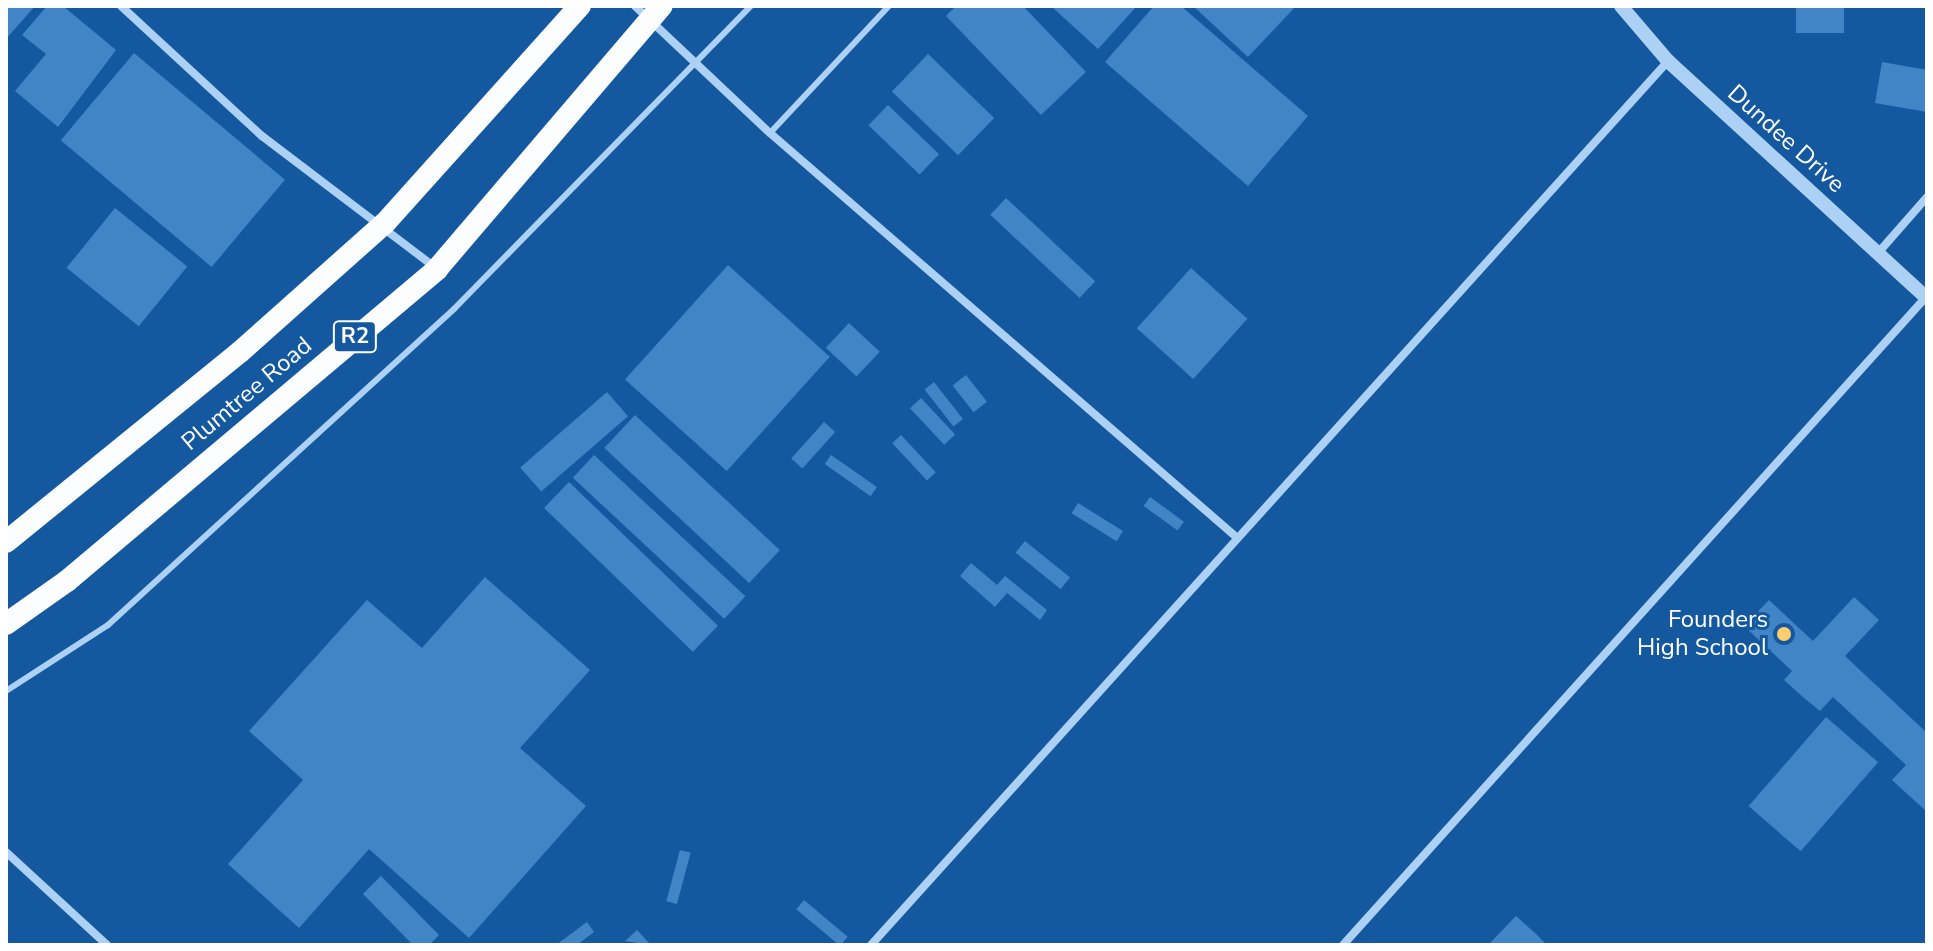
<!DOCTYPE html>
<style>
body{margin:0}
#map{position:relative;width:1933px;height:951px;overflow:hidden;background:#14599f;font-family:"Nunito Sans",sans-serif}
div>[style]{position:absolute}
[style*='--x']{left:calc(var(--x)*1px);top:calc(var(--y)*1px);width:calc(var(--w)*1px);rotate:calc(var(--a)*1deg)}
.building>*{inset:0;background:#4185c7;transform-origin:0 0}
.service>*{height:6px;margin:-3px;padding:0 3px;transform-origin:3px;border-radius:3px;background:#acd1f4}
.minor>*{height:8px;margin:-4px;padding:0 4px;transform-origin:4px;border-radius:4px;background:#acd1f4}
.tertiary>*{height:14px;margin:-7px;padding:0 7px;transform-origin:7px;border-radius:7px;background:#acd1f4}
.trunk>*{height:22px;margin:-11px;padding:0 11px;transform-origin:11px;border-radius:11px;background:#fcfdff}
.dots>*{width:22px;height:22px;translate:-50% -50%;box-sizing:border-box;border:4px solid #14599f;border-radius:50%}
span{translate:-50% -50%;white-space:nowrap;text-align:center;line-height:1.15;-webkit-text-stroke:6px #14599f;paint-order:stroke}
.shield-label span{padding:2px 6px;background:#14599f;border:2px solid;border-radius:6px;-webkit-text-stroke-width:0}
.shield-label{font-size:22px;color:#fff;font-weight:700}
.street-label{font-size:24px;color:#fff}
.poi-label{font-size:24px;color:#fff}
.right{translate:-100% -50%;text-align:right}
.frame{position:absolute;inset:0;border:8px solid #fff;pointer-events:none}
</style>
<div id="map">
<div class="building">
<i style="clip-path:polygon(6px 6px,35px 6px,6px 39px)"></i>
<i style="clip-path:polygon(47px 6px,63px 6px,116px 50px,58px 127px,15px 91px,46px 54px,22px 35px)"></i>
<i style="clip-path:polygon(956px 6px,1023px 6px,1086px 72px,1041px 115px,946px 16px)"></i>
<i style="clip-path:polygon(1051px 6px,1137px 6px,1098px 49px)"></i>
<i style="clip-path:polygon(1154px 6px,1181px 6px,1308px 116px,1248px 186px,1105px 62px)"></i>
<i style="clip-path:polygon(1193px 6px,1296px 6px,1248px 57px)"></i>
<i style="left:1796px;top:6px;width:48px;height:27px"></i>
<i style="left:134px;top:53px;width:197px;height:114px;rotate:40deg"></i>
<i style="left:928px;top:54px;width:92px;height:52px;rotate:44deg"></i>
<i style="clip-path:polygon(1882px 62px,1927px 70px,1927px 112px,1875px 103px)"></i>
<i style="left:888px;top:105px;width:71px;height:28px;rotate:44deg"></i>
<i style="left:1006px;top:198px;width:122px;height:23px;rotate:43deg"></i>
<i style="left:115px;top:208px;width:93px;height:77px;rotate:39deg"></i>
<i style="left:728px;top:265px;width:137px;height:154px;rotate:42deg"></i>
<i style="left:1191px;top:268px;width:76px;height:81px;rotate:42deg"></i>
<i style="left:849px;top:323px;width:42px;height:34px;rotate:43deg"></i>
<i style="left:966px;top:375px;width:34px;height:17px;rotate:52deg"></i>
<i style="left:934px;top:382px;width:47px;height:12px;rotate:52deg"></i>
<i style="left:607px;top:392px;width:32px;height:115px;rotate:49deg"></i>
<i style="left:921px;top:398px;width:50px;height:15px;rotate:47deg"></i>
<i style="left:635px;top:415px;width:198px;height:45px;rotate:43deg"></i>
<i style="left:824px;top:422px;width:15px;height:49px;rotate:42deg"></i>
<i style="left:901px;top:435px;width:51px;height:12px;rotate:47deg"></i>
<i style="left:594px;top:455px;width:207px;height:31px;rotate:43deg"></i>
<i style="left:831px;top:455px;width:56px;height:11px;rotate:35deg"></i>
<i style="left:569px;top:482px;width:207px;height:36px;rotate:44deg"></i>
<i style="left:1150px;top:497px;width:42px;height:11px;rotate:36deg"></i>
<i style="left:1078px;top:503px;width:53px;height:12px;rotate:32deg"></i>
<i style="left:1025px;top:541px;width:58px;height:15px;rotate:39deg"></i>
<i style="clip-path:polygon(971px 563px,997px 585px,1005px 576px,1047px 610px,1040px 620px,1007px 593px,995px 607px,960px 576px)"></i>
<i style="clip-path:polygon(485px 577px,590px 670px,520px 748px,586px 806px,469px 938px,369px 849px,299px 928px,228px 864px,303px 780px,249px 731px,367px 600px,422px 648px)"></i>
<i style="clip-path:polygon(1854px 597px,1879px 620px,1845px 656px,1927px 733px,1927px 812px,1892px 780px,1906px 765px,1833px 697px,1820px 711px,1804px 698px,1784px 680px,1792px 671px,1744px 626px,1769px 600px,1813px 641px)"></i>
<i style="left:1826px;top:717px;width:69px;height:118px;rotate:41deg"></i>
<i style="left:680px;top:850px;width:11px;height:53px;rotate:15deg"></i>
<i style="clip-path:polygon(381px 876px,439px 935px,429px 945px,413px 945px,363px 894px)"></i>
<i style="left:804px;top:900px;width:57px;height:12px;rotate:40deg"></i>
<i style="clip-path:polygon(1516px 916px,1535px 933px,1547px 945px,1488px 945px)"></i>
<i style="clip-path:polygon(587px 922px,594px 932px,577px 945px,556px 945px)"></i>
<i style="clip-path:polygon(637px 930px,651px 945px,625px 941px)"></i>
</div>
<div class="service">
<i style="--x:770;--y:133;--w:174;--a:-46.9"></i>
<i style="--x:6;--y:691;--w:121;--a:-32.9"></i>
<i style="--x:108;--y:625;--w:469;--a:-42.4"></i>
<i style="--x:454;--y:309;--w:424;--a:-45.6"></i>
</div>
<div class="minor">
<i style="--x:121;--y:6;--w:192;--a:42.7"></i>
<i style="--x:262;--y:136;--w:218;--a:37.2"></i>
<i style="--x:635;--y:6;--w:185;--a:43.3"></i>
<i style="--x:770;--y:133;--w:615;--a:40.91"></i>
<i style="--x:1878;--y:253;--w:74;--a:-48.8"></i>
<i style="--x:6;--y:852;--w:137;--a:42.6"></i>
<i style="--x:871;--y:945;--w:1190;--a:-47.96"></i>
<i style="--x:1343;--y:945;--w:872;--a:-48.02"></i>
</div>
<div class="tertiary">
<i style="--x:1621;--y:6;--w:72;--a:49.5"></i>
<i style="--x:1668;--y:61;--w:351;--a:42.5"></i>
</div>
<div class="trunk">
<i style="--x:6;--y:542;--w:301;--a:-39.1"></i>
<i style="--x:240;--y:352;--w:194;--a:-41.7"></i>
<i style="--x:385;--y:223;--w:292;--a:-48.1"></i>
<i style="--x:6;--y:624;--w:75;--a:-35.2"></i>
<i style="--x:67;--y:581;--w:484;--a:-40.1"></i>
<i style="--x:437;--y:269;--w:346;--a:-49.5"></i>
</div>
<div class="dots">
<i style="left:1784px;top:634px;background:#ffcd6f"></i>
</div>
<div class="shield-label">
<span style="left:355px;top:337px">R2</span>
</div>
<div class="street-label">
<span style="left:1786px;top:139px;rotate:42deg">Dundee Drive</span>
<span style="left:247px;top:394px;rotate:-40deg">Plumtree Road</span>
</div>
<div class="poi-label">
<span class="right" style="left:1768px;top:634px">Founders<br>High School</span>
</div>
<div class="frame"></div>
</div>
